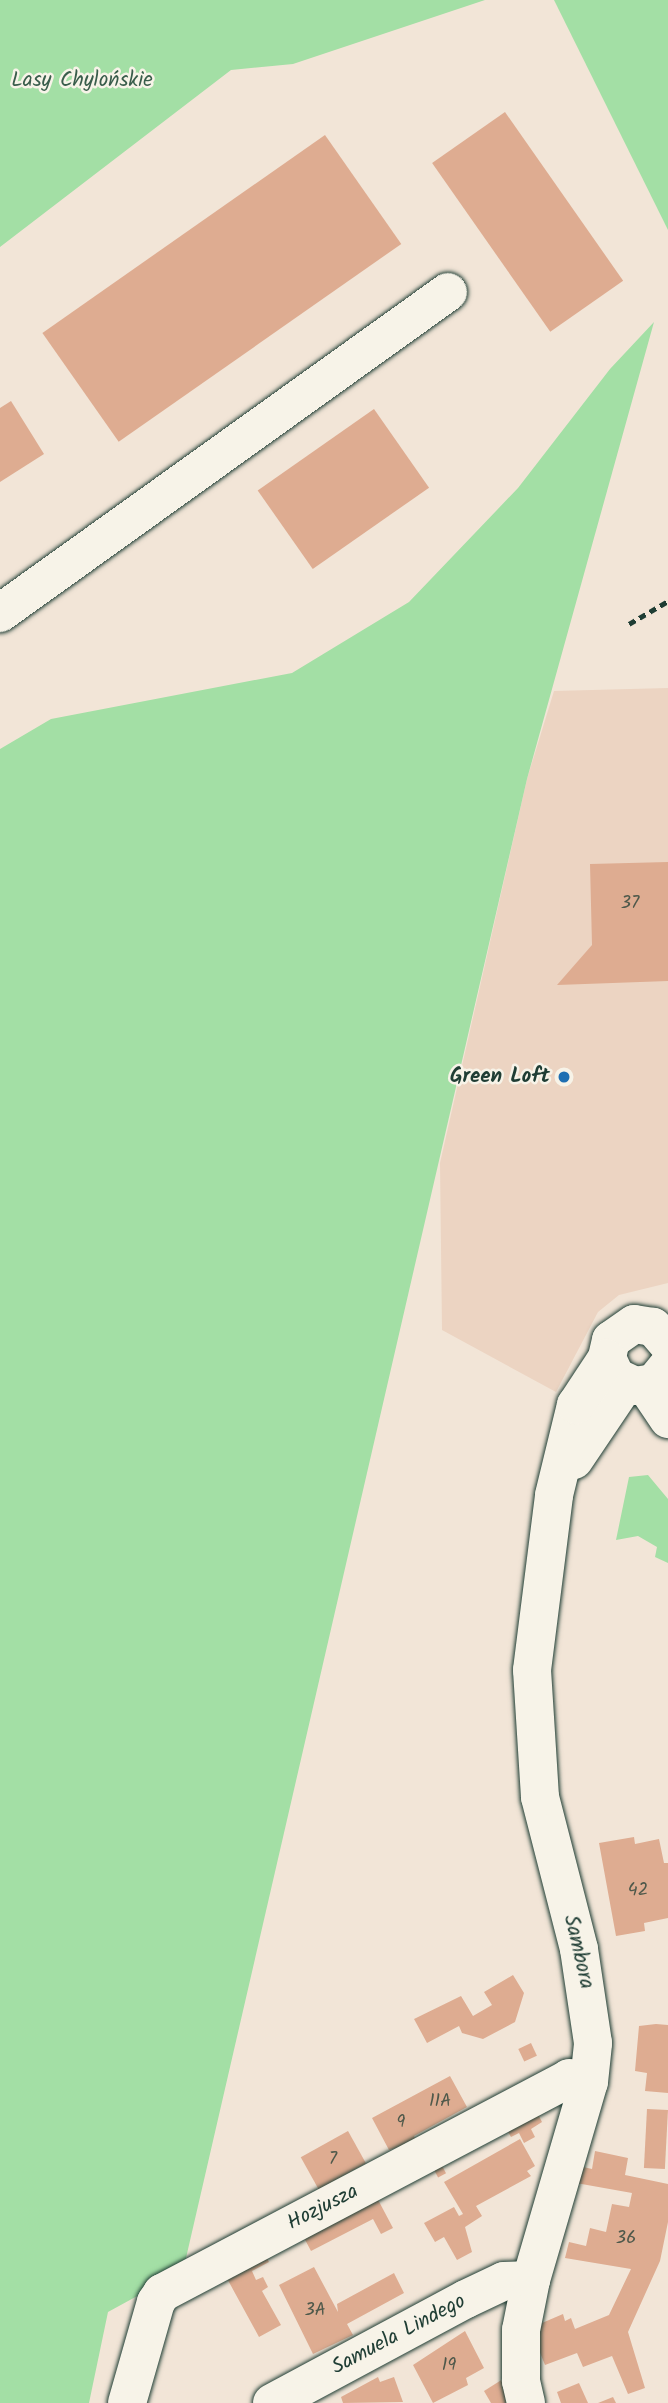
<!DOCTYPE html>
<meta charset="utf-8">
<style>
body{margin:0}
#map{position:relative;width:668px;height:2403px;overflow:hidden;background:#f2e5d7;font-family:Kalam,sans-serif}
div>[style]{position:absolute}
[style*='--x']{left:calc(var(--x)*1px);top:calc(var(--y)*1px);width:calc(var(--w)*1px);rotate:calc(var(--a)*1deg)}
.built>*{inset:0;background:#ecd4c2}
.green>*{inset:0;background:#a3dfa5}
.building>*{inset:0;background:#deac91;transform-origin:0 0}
.path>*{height:4.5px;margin-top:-2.25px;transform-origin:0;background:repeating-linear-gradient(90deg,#1f3d34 0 7px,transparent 0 12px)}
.roads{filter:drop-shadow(0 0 2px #1f3d34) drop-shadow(0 0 2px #1f3d34)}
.minor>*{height:38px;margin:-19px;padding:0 19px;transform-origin:19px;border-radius:19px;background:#f7f3e8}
.dots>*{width:19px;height:19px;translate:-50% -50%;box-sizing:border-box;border:4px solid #f7f3e8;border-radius:50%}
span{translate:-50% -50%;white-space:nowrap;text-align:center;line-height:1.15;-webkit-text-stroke:5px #f7f3e8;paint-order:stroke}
.number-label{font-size:18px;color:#4f594b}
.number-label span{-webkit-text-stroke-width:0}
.park-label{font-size:21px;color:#395d4b}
.poi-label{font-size:21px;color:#1f3d34;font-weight:700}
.right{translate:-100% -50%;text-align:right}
.street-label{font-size:21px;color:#1f3d34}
</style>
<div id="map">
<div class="built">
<i style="clip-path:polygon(668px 688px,668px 1283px,619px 1295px,598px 1312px,556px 1392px,442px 1330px,440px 1163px,527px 779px,554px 691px)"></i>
</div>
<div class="green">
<i style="clip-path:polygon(0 0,485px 0,293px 64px,231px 70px,0 247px)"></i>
<i style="clip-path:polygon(554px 0,668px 0,668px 230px)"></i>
<i style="clip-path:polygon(654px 322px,527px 779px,183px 2271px,108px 2312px,89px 2403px,0 2403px,0 749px,51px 719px,292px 673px,409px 602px,518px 488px,610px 369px)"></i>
<i style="clip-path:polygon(648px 1475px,668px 1499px,668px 1563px,655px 1557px,657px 1547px,638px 1536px,616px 1540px,629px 1477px)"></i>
</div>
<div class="building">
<i style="left:505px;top:112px;width:206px;height:89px;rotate:55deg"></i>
<i style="left:325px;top:135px;width:133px;height:345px;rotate:55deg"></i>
<i style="clip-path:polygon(11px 401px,44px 454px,0 482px,0 408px)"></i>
<i style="left:374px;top:409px;width:96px;height:142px;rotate:55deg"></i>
<i style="clip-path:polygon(668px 862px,668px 981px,557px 985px,592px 945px,590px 864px)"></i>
<i style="clip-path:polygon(634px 1837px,635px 1844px,659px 1839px,664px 1863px,668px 1863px,668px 1918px,644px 1923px,645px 1931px,616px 1936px,599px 1843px)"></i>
<i style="clip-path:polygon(513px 1975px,524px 1993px,515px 2022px,483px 2039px,462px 2033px,459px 2026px,427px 2043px,414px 2019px,461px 1996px,473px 2016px,492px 2005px,484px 1992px)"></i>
<i style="clip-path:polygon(656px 2024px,668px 2025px,668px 2093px,645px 2091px,647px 2073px,635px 2071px,639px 2026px)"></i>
<i style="left:531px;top:2043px;width:14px;height:14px;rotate:65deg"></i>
<i style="clip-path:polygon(450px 2076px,467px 2107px,414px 2136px,417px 2142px,389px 2150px,372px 2118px)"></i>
<i style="clip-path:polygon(535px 2108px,542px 2122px,531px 2129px,535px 2137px,524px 2143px,519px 2133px,511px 2137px,504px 2125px)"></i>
<i style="left:647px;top:2109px;width:21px;height:59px;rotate:3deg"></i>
<i style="left:348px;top:2131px;width:37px;height:54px;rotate:61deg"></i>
<i style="clip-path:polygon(520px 2139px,535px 2166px,527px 2171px,531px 2176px,476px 2206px,482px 2216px,465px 2227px,472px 2252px,457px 2260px,444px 2237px,435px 2242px,424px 2223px,454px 2207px,459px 2216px,463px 2214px,444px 2182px)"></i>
<i style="clip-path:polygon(595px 2151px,628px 2158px,625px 2175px,668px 2184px,668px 2222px,660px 2261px,628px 2332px,645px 2388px,628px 2394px,612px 2356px,583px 2367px,577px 2353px,545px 2365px,537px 2345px,542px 2323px,563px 2314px,565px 2321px,571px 2318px,575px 2329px,609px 2315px,631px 2269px,565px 2258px,569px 2242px,586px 2246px,590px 2228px,606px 2232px,612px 2204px,629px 2207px,632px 2193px,576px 2183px,579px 2166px,592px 2169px)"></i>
<i style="left:439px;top:2160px;width:15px;height:9px;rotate:62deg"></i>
<i style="clip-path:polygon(375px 2194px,393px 2228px,381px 2234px,373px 2219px,311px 2251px,302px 2234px)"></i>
<i style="clip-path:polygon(263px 2251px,269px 2262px,252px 2271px,256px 2280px,263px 2277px,268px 2287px,262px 2291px,281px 2325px,259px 2337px,224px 2273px)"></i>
<i style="clip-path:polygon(314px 2267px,338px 2312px,337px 2304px,394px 2273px,404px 2293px,347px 2324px,353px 2335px,313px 2354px,279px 2285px)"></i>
<i style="clip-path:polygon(465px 2331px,484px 2368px,466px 2378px,468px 2385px,433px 2403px,413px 2365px)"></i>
<i style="clip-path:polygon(378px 2377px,380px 2382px,394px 2377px,403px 2402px,343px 2403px,341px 2397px)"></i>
<i style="clip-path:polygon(503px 2379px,506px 2403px,491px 2403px,484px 2391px)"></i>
<i style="clip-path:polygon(579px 2383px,588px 2403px,561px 2403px,557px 2392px)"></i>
<i style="clip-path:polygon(613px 2397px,616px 2403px,598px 2403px)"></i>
</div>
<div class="path">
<i style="--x:629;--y:624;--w:45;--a:-30.5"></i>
</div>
<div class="roads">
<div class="minor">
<i style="--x:0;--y:613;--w:551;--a:-35.62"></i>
<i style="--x:668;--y:1344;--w:23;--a:-131"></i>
<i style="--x:653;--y:1327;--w:19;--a:-171"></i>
<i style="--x:634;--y:1324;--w:28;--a:145"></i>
<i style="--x:611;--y:1340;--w:18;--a:103"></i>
<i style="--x:607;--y:1358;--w:21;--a:65"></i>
<i style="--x:616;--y:1377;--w:21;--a:25"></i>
<i style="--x:635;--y:1386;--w:19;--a:-9"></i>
<i style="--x:654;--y:1383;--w:22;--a:-51"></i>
<i style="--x:646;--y:1386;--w:40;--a:56"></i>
<i style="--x:574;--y:1460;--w:92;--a:-56.1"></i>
<i style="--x:127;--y:2403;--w:105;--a:-74"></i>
<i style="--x:156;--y:2302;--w:11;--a:-56"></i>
<i style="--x:162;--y:2293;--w:460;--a:-27.8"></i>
<i style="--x:569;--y:2078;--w:20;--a:11"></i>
<i style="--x:272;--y:2403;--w:220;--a:-28.2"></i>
<i style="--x:466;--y:2299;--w:42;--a:-25.3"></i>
<i style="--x:504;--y:2281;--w:27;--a:-2"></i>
<i style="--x:526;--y:2403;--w:23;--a:-103"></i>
<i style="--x:521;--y:2381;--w:51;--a:-90"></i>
<i style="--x:521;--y:2330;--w:51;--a:-78.7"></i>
<i style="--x:531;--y:2280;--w:206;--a:-73.7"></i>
<i style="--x:589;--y:2082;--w:39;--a:-84"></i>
<i style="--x:593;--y:2043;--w:95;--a:-98.5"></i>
<i style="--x:579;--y:1949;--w:157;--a:-104.4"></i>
<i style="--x:540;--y:1797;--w:127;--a:-93.6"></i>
<i style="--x:532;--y:1670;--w:176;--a:-82.8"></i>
<i style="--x:554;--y:1495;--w:93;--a:-76.3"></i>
<i style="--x:576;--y:1405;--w:56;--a:-56.6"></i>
</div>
</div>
<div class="dots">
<i style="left:564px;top:1077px;background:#1f6fb2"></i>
</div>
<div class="number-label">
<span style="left:630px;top:904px">37</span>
<span style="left:638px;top:1891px">42</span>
<span style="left:440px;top:2102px">11A</span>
<span style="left:401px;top:2123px">9</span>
<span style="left:333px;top:2160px">7</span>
<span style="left:626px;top:2239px">36</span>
<span style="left:315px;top:2311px">3A</span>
<span style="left:449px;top:2366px">19</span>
</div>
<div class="park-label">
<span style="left:82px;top:81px">Lasy Chylońskie</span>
</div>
<div class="poi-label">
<span class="right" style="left:550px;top:1077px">Green Loft</span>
</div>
<div class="street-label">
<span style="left:578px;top:1952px;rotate:77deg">Sambora</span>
<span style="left:323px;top:2208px;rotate:-27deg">Hozjusza</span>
<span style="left:399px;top:2335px;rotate:-28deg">Samuela Lindego</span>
</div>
</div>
